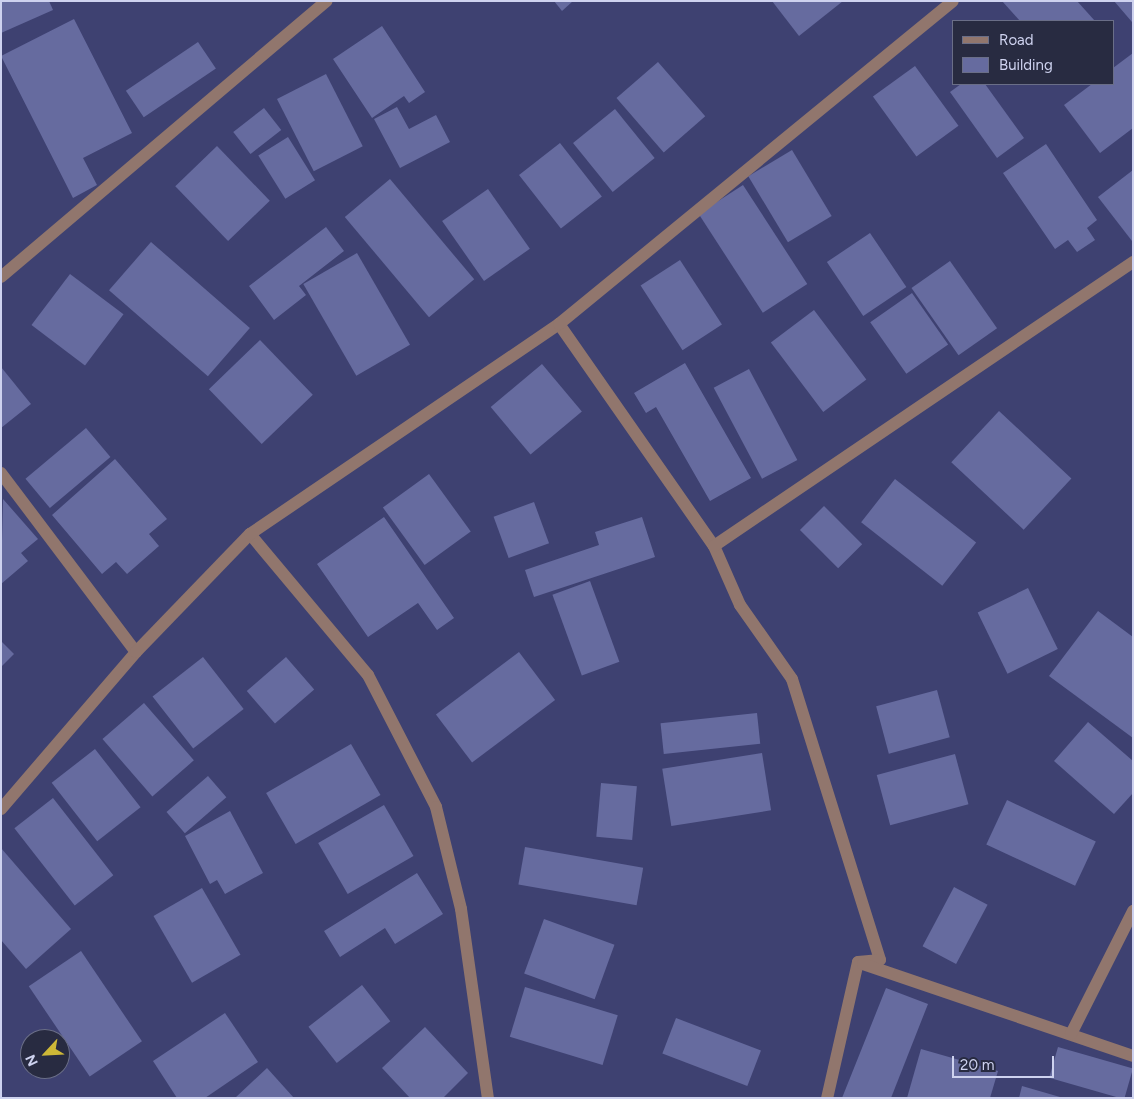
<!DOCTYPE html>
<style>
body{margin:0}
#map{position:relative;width:1134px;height:1099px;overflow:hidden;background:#3e4171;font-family:Figtree,sans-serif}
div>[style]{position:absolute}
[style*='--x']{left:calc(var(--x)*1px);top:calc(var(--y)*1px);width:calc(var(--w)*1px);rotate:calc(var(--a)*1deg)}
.building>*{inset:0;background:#666b9f;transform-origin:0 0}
.minor>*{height:12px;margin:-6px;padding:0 6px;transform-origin:6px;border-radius:6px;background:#91766d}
span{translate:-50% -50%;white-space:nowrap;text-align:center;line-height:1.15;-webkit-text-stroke:4px #282b41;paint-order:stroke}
.frame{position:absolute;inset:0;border:2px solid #ced2ef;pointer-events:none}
.legend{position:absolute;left:952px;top:20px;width:162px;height:65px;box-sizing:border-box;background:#282b41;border:1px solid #6a6e87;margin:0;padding:6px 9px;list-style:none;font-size:15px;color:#ced2ef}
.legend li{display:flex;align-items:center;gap:10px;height:25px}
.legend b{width:25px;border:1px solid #6a6e87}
.north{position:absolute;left:20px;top:1029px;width:50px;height:50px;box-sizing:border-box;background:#282b41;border:1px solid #6a6e87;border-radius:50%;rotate:245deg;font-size:14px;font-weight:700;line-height:20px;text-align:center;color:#ced2ef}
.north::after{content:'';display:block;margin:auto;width:18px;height:22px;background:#ceb837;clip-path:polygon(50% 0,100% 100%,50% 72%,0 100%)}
.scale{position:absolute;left:952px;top:1056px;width:102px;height:22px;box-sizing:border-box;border:2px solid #ced2ef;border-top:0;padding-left:6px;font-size:15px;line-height:18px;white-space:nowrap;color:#ced2ef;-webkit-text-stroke:4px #282b41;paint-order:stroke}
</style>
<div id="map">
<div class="building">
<i style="clip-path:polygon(1px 1px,49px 1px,53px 10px,1px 33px)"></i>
<i style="clip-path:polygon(554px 1px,573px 1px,562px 11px)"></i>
<i style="clip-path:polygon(772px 1px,843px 1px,799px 36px)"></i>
<i style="clip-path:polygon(1002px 1px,1077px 1px,1095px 21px,1020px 21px)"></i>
<i style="clip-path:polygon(1114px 1px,1133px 1px,1133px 21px,1132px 22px)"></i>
<i style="clip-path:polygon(74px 19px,132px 133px,83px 158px,97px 185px,73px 198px,1px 56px)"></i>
<i style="clip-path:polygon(382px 26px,425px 92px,409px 103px,404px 96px,372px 118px,333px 59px)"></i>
<i style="left:198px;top:42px;width:32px;height:87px;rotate:56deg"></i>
<i style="clip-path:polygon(1133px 53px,1133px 128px,1100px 153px,1064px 105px,1092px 84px,1113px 84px,1113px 68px)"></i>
<i style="left:658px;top:62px;width:72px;height:55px;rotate:49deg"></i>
<i style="left:915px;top:66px;width:74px;height:52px;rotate:54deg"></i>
<i style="left:326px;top:74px;width:81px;height:55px;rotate:63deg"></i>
<i style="clip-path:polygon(961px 84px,985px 84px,1024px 138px,997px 158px,950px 92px)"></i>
<i style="clip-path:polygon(397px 107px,409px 129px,436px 115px,450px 142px,400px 168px,374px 119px)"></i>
<i style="left:264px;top:108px;width:28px;height:39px;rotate:52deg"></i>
<i style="left:615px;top:109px;width:63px;height:54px;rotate:51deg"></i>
<i style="left:288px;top:137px;width:51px;height:35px;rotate:58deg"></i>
<i style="left:560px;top:143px;width:68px;height:52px;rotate:52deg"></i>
<i style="clip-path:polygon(1046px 144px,1097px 220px,1087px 228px,1095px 240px,1077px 252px,1068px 240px,1055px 249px,1003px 173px)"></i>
<i style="left:217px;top:146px;width:76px;height:58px;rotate:46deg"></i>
<i style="left:792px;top:150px;width:77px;height:51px;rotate:59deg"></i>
<i style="clip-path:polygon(1133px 170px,1133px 240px,1132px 241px,1098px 197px)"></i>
<i style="left:390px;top:179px;width:131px;height:59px;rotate:50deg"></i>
<i style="left:743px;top:185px;width:118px;height:53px;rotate:57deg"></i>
<i style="left:488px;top:189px;width:73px;height:56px;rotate:55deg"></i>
<i style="clip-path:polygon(326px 227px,344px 251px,299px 286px,306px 295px,274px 320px,249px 286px)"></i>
<i style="left:870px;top:233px;width:65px;height:52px;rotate:56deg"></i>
<i style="left:151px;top:242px;width:131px;height:64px;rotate:41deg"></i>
<i style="left:357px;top:253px;width:106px;height:62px;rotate:60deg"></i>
<i style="left:680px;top:260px;width:77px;height:47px;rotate:57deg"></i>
<i style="left:950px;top:261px;width:82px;height:47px;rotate:55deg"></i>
<i style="left:70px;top:274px;width:67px;height:64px;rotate:37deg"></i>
<i style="left:912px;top:293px;width:63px;height:51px;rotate:55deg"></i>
<i style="left:814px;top:310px;width:87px;height:54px;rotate:53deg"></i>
<i style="left:260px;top:340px;width:76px;height:71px;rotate:46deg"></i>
<i style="clip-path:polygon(685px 363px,751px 478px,710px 501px,656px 407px,646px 413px,634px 393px)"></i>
<i style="left:542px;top:364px;width:62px;height:67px;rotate:50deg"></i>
<i style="clip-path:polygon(1px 367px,31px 404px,1px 428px)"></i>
<i style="left:749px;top:369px;width:103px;height:40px;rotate:62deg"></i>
<i style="left:999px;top:411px;width:99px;height:70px;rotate:43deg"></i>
<i style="left:86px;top:428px;width:38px;height:79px;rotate:50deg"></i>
<i style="clip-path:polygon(115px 459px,167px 519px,149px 534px,159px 546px,127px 574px,116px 562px,102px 574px,52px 515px)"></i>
<i style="left:429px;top:474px;width:71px;height:57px;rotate:54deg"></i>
<i style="left:895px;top:479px;width:103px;height:55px;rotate:38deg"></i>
<i style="clip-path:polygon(3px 499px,38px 539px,21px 553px,28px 561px,1px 584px)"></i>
<i style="left:534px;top:502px;width:44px;height:43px;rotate:70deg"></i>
<i style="left:824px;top:506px;width:54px;height:34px;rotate:45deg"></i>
<i style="clip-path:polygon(384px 517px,454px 618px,437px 630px,418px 603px,368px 637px,317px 564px)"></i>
<i style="clip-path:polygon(642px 517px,655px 557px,534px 597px,525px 570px,599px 545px,595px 532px)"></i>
<i style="left:590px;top:581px;width:86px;height:40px;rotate:70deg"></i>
<i style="left:1028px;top:588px;width:68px;height:56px;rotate:64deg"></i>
<i style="clip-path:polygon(1098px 611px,1133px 637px,1133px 738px,1049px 676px)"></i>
<i style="clip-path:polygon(1px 641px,14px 654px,1px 667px)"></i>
<i style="left:519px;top:652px;width:60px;height:104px;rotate:53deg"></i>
<i style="left:203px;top:657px;width:66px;height:64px;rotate:52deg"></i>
<i style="left:286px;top:657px;width:43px;height:52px;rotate:49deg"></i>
<i style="left:937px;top:690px;width:49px;height:63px;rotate:75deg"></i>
<i style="left:144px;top:703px;width:76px;height:55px;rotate:49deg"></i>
<i style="left:757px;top:713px;width:31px;height:97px;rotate:84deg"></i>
<i style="clip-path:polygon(1088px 722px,1133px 761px,1133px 793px,1114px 814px,1054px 761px)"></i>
<i style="left:351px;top:744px;width:59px;height:98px;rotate:60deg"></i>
<i style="left:95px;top:749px;width:74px;height:55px;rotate:52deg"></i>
<i style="left:762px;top:753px;width:58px;height:101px;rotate:81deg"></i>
<i style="left:955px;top:754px;width:52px;height:81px;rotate:75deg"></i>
<i style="left:208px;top:776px;width:28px;height:55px;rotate:49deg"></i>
<i style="left:601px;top:783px;width:36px;height:54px;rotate:5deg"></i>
<i style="left:53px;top:798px;width:98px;height:49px;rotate:52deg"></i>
<i style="left:1007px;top:800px;width:98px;height:49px;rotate:25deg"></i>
<i style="left:384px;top:805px;width:59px;height:76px;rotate:60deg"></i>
<i style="clip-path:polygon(230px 811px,263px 873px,225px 894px,217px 880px,210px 884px,185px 836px)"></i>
<i style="left:525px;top:847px;width:120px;height:38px;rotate:10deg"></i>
<i style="clip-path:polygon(1px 848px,71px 929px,26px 969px,1px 940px)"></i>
<i style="clip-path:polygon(417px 873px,443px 914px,395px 944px,385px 928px,340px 957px,324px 931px)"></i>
<i style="left:954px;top:887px;width:38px;height:67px;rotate:28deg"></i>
<i style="left:202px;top:888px;width:77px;height:56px;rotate:60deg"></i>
<i style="left:544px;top:919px;width:75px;height:58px;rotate:20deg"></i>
<i style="left:81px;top:951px;width:109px;height:63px;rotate:56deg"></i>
<i style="left:362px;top:985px;width:46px;height:68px;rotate:52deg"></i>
<i style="left:525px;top:987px;width:97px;height:52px;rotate:17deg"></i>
<i style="clip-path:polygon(886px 988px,928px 1004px,891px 1098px,842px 1098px)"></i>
<i style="clip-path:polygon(225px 1013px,258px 1062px,205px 1098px,177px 1098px,153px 1061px)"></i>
<i style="left:676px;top:1018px;width:91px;height:38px;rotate:21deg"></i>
<i style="clip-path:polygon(425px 1027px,468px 1073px,443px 1098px,410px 1098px,382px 1068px)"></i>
<i style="left:1058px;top:1047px;width:78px;height:32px;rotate:16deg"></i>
<i style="clip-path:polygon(921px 1049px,998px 1071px,990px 1098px,907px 1098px)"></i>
<i style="clip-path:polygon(267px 1068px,294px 1098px,235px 1098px)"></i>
<i style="clip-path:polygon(1022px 1086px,1060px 1097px,1059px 1098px,1019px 1098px)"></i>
</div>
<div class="minor">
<i style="--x:1;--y:277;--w:427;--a:-40.3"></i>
<i style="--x:559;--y:324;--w:271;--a:55.1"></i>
<i style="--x:714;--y:546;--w:64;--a:66.2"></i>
<i style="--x:740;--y:605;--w:90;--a:54.9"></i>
<i style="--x:792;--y:679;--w:294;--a:72.6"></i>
<i style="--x:880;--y:960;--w:22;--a:175"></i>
<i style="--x:858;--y:962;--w:139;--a:102.8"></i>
<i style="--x:1;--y:473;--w:224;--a:53"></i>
<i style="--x:250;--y:534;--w:184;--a:50.1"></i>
<i style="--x:368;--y:675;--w:148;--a:62.7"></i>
<i style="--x:436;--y:807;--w:105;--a:76.2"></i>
<i style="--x:461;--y:909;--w:191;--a:81.9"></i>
<i style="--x:714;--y:546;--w:506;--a:-34.13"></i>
<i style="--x:1;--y:809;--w:207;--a:-49.3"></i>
<i style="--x:136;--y:652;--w:164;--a:-46"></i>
<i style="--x:250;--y:534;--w:374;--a:-34.2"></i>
<i style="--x:559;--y:324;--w:509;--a:-39.34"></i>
<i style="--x:863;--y:964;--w:285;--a:18.8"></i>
<i style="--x:1071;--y:1034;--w:138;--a:-63.2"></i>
</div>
<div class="frame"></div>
<ul class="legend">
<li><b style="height:6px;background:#91766d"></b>Road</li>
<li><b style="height:14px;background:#666b9f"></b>Building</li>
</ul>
<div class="north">N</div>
<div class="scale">20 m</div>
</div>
